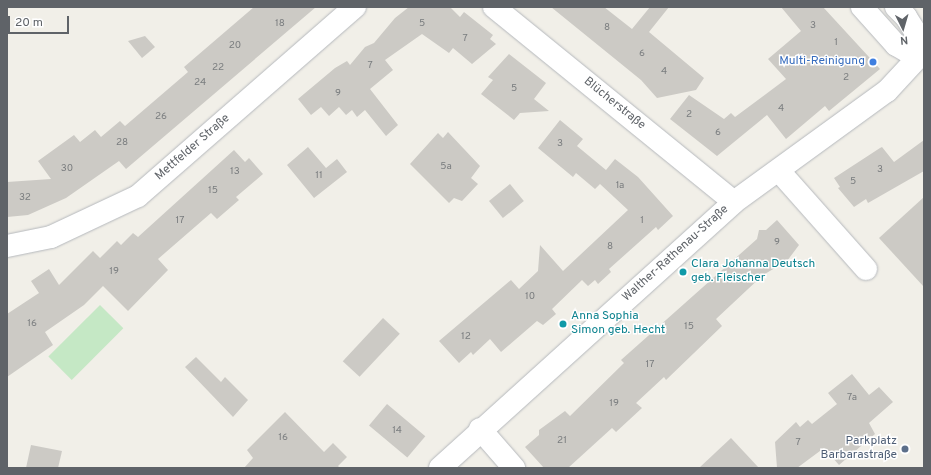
<!DOCTYPE html>
<meta charset="utf-8">
<style>
body{margin:0}
#map{position:relative;width:931px;height:475px;overflow:hidden;background:#f1efe8;font-family:Overpass,sans-serif}
div>[style]{position:absolute}
[style*='--x']{left:calc(var(--x)*1px);top:calc(var(--y)*1px);width:calc(var(--w)*1px);rotate:calc(var(--a)*1deg)}
.green>*{inset:0;background:#c5e8c5;transform-origin:0 0}
.building>*{inset:0;background:#cccac5;transform-origin:0 0}
.roads{filter:drop-shadow(0 0 1px #b5b8bc) drop-shadow(0 0 1px #b5b8bc)}
.minor>*{height:22px;margin:-11px;padding:0 11px;transform-origin:11px;border-radius:11px;background:#fff}
.dots>*{width:11px;height:11px;translate:-50% -50%;box-sizing:border-box;border:2px solid #fff;border-radius:50%}
span{translate:-50% -50%;white-space:nowrap;text-align:center;line-height:1.15;-webkit-text-stroke:3px #fff;paint-order:stroke}
.number-label{font-size:10px;color:#7a7d7f}
.number-label span{-webkit-text-stroke-width:0}
.shop-label{font-size:12px;color:#366cbe}
.right{translate:-100% -50%;text-align:right}
.street-label{font-size:12px;color:#5f6368}
.culture-label{font-size:12px;color:#0d838f}
.left{translate:0 -50%;text-align:left}
.service-label{font-size:12px;color:#4e5e75}
.frame{position:absolute;inset:0;border:8px solid #5f6368;pointer-events:none}
.north{position:absolute;left:883px;top:8px;width:40px;height:40px;-webkit-text-stroke:3px #fff;paint-order:stroke;rotate:175deg;font-size:11px;font-weight:700;line-height:16px;text-align:center;color:#5f6368}
.north::after{content:'';display:block;margin:auto;width:14px;height:18px;background:#5f6368;clip-path:polygon(50% 0,100% 100%,50% 72%,0 100%)}
.scale{position:absolute;left:8px;top:16px;width:61px;height:18px;box-sizing:border-box;border:2px solid #5f6368;border-top:0;padding-left:5px;font-size:12px;line-height:14px;white-space:nowrap;color:#5f6368;-webkit-text-stroke:3px #fff;paint-order:stroke}
</style>
<div id="map">
<div class="green">
<i style="left:100px;top:305px;width:33px;height:73px;rotate:45deg"></i>
</div>
<div class="building">
<i style="clip-path:polygon(254px 7px,316px 7px,126px 169px,119px 161px,66px 198px,28px 215px,7px 217px,7px 182px,51px 179px,38px 161px,74px 135px,80px 142px,95px 130px,101px 137px,120px 121px,125px 126px,188px 72px,184px 67px)"></i>
<i style="clip-path:polygon(409px 7px,450px 7px,460px 17px,464px 12px,493px 35px,490px 39px,496px 44px,472px 64px,453px 48px,449px 53px,422px 34px,385px 60px,393px 70px,370px 89px,398px 125px,386px 136px,365px 110px,357px 117px,352px 110px,346px 115px,339px 107px,329px 116px,321px 107px,311px 115px,298px 99px,335px 68px,347px 61px,350px 65px,365px 47px,374px 43px,395px 18px)"></i>
<i style="clip-path:polygon(551px 7px,604px 7px,632px 29px,650px 7px,669px 7px,649px 32px,704px 78px,696px 90px,657px 98px,641px 80px)"></i>
<i style="clip-path:polygon(781px 7px,823px 7px,880px 69px,829px 111px,825px 106px,786px 139px,767px 115px,717px 156px,670px 119px,689px 95px,724px 119px,731px 113px,735px 117px,786px 79px,768px 59px,801px 31px)"></i>
<i style="clip-path:polygon(145px 36px,155px 47px,142px 58px,128px 41px)"></i>
<i style="clip-path:polygon(509px 54px,546px 83px,534px 99px,549px 111px,520px 113px,514px 120px,481px 94px,493px 80px,488px 77px)"></i>
<i style="clip-path:polygon(560px 120px,583px 139px,577px 146px,606px 170px,615px 159px,638px 177px,673px 216px,658px 230px,656px 227px,609px 269px,611px 272px,598px 284px,595px 280px,588px 286px,582px 280px,552px 309px,556px 314px,543px 325px,537px 321px,501px 352px,490px 339px,473px 355px,471px 352px,459px 363px,439px 341px,511px 280px,519px 289px,538px 271px,540px 245px,563px 271px,628px 210px,600px 184px,595px 189px,576px 173px,573px 177px,538px 148px)"></i>
<i style="clip-path:polygon(448px 132px,480px 166px,471px 178px,478px 184px,462px 201px,454px 198px,449px 203px,410px 164px,438px 133px,443px 138px)"></i>
<i style="clip-path:polygon(924px 140px,924px 171px,868px 203px,866px 199px,854px 207px,838px 188px,840px 187px,834px 178px,880px 148px,882px 147px,894px 162px)"></i>
<i style="clip-path:polygon(308px 147px,326px 168px,337px 159px,347px 172px,314px 198px,287px 165px)"></i>
<i style="clip-path:polygon(234px 150px,245px 162px,249px 158px,263px 174px,236px 197px,239px 200px,217px 219px,211px 213px,158px 259px,168px 270px,128px 311px,103px 286px,84px 305px,45px 332px,53px 345px,7px 377px,7px 314px,39px 293px,31px 281px,49px 269px,59px 285px,93px 251px,100px 258px,117px 241px,121px 245px,133px 233px,138px 237px)"></i>
<i style="left:510px;top:184px;width:22px;height:27px;rotate:51deg"></i>
<i style="clip-path:polygon(924px 197px,924px 287px,879px 238px)"></i>
<i style="clip-path:polygon(777px 220px,799px 245px,787px 261px,763px 275px,716px 319px,722px 326px,666px 380px,664px 377px,636px 403px,642px 408px,616px 432px,612px 428px,568px 468px,544px 468px,525px 447px,539px 435px,539px 430px,565px 411px,570px 416px,624px 363px,621px 360px,757px 239px,759px 230px,766px 230px)"></i>
<i style="left:383px;top:318px;width:23px;height:59px;rotate:43deg"></i>
<i style="clip-path:polygon(196px 357px,221px 382px,225px 377px,248px 400px,233px 417px,185px 367px)"></i>
<i style="clip-path:polygon(852px 374px,869px 395px,879px 387px,893px 402px,869px 423px,875px 434px,839px 465px,824px 448px,797px 468px,777px 468px,775px 442px,796px 422px,800px 427px,808px 420px,812px 424px,837px 404px,828px 393px)"></i>
<i style="left:387px;top:404px;width:50px;height:28px;rotate:40deg"></i>
<i style="clip-path:polygon(285px 412px,324px 452px,333px 443px,347px 457px,338px 466px,340px 468px,244px 468px,253px 458px,247px 450px)"></i>
<i style="clip-path:polygon(731px 438px,759px 468px,699px 468px)"></i>
<i style="clip-path:polygon(31px 445px,62px 451px,58px 468px,26px 468px)"></i>
</div>
<div class="roads">
<div class="minor">
<i style="--x:494;--y:7;--w:309;--a:39.1"></i>
<i style="--x:862;--y:7;--w:51;--a:48.2"></i>
<i style="--x:896;--y:45;--w:13;--a:29"></i>
<i style="--x:907;--y:51;--w:15;--a:8"></i>
<i style="--x:896;--y:7;--w:14;--a:45"></i>
<i style="--x:906;--y:17;--w:25;--a:58"></i>
<i style="--x:919;--y:38;--w:18;--a:74"></i>
<i style="--x:779;--y:171;--w:131;--a:48.4"></i>
<i style="--x:7;--y:246;--w:45;--a:-11.6"></i>
<i style="--x:51;--y:237;--w:96;--a:-25.2"></i>
<i style="--x:138;--y:196;--w:288;--a:-41.1"></i>
<i style="--x:480;--y:429;--w:52;--a:48.9"></i>
<i style="--x:440;--y:468;--w:396;--a:-42.1"></i>
<i style="--x:734;--y:202;--w:189;--a:-36"></i>
<i style="--x:887;--y:91;--w:54;--a:-47.2"></i>
</div>
</div>
<div class="dots">
<i style="left:873px;top:62px;background:#3f7fe0"></i>
<i style="left:683px;top:272px;background:#0f9aa8"></i>
<i style="left:563px;top:324px;background:#0f9aa8"></i>
<i style="left:905px;top:449px;background:#5c6f8a"></i>
</div>
<div class="number-label">
<span style="left:280px;top:24px">18</span>
<span style="left:422px;top:24px">5</span>
<span style="left:813px;top:26px">3</span>
<span style="left:607px;top:28px">8</span>
<span style="left:465px;top:39px">7</span>
<span style="left:836px;top:43px">1</span>
<span style="left:235px;top:46px">20</span>
<span style="left:642px;top:54px">6</span>
<span style="left:370px;top:66px">7</span>
<span style="left:218px;top:68px">22</span>
<span style="left:664px;top:72px">4</span>
<span style="left:846px;top:78px">2</span>
<span style="left:200px;top:83px">24</span>
<span style="left:514px;top:89px">5</span>
<span style="left:338px;top:94px">9</span>
<span style="left:781px;top:109px">4</span>
<span style="left:689px;top:115px">2</span>
<span style="left:161px;top:117px">26</span>
<span style="left:718px;top:133px">6</span>
<span style="left:122px;top:143px">28</span>
<span style="left:560px;top:144px">3</span>
<span style="left:446px;top:167px">5a</span>
<span style="left:67px;top:169px">30</span>
<span style="left:880px;top:170px">3</span>
<span style="left:235px;top:172px">13</span>
<span style="left:319px;top:176px">11</span>
<span style="left:853px;top:182px">5</span>
<span style="left:620px;top:186px">1a</span>
<span style="left:213px;top:191px">15</span>
<span style="left:25px;top:198px">32</span>
<span style="left:180px;top:221px">17</span>
<span style="left:642px;top:221px">1</span>
<span style="left:777px;top:243px">9</span>
<span style="left:610px;top:247px">8</span>
<span style="left:114px;top:272px">19</span>
<span style="left:530px;top:297px">10</span>
<span style="left:32px;top:324px">16</span>
<span style="left:689px;top:327px">15</span>
<span style="left:466px;top:337px">12</span>
<span style="left:650px;top:365px">17</span>
<span style="left:852px;top:398px">7a</span>
<span style="left:614px;top:404px">19</span>
<span style="left:397px;top:431px">14</span>
<span style="left:283px;top:438px">16</span>
<span style="left:562px;top:441px">21</span>
<span style="left:798px;top:443px">7</span>
</div>
<div class="shop-label">
<span class="right" style="left:865px;top:62px">Multi-Reinigung</span>
</div>
<div class="street-label">
<span style="left:614px;top:104px;rotate:39deg">Blücherstraße</span>
<span style="left:193px;top:148px;rotate:-41deg">Mettfelder Straße</span>
<span style="left:676px;top:254px;rotate:-42deg">Walther-Rathenau-Straße</span>
</div>
<div class="culture-label">
<span class="left" style="left:691px;top:272px">Clara Johanna Deutsch<br>geb. Fleischer</span>
<span class="left" style="left:571px;top:324px">Anna Sophia<br>Simon geb. Hecht</span>
</div>
<div class="service-label">
<span class="right" style="left:897px;top:449px">Parkplatz<br>Barbarastraße</span>
</div>
<div class="frame"></div>
<div class="north">N</div>
<div class="scale">20 m</div>
</div>
